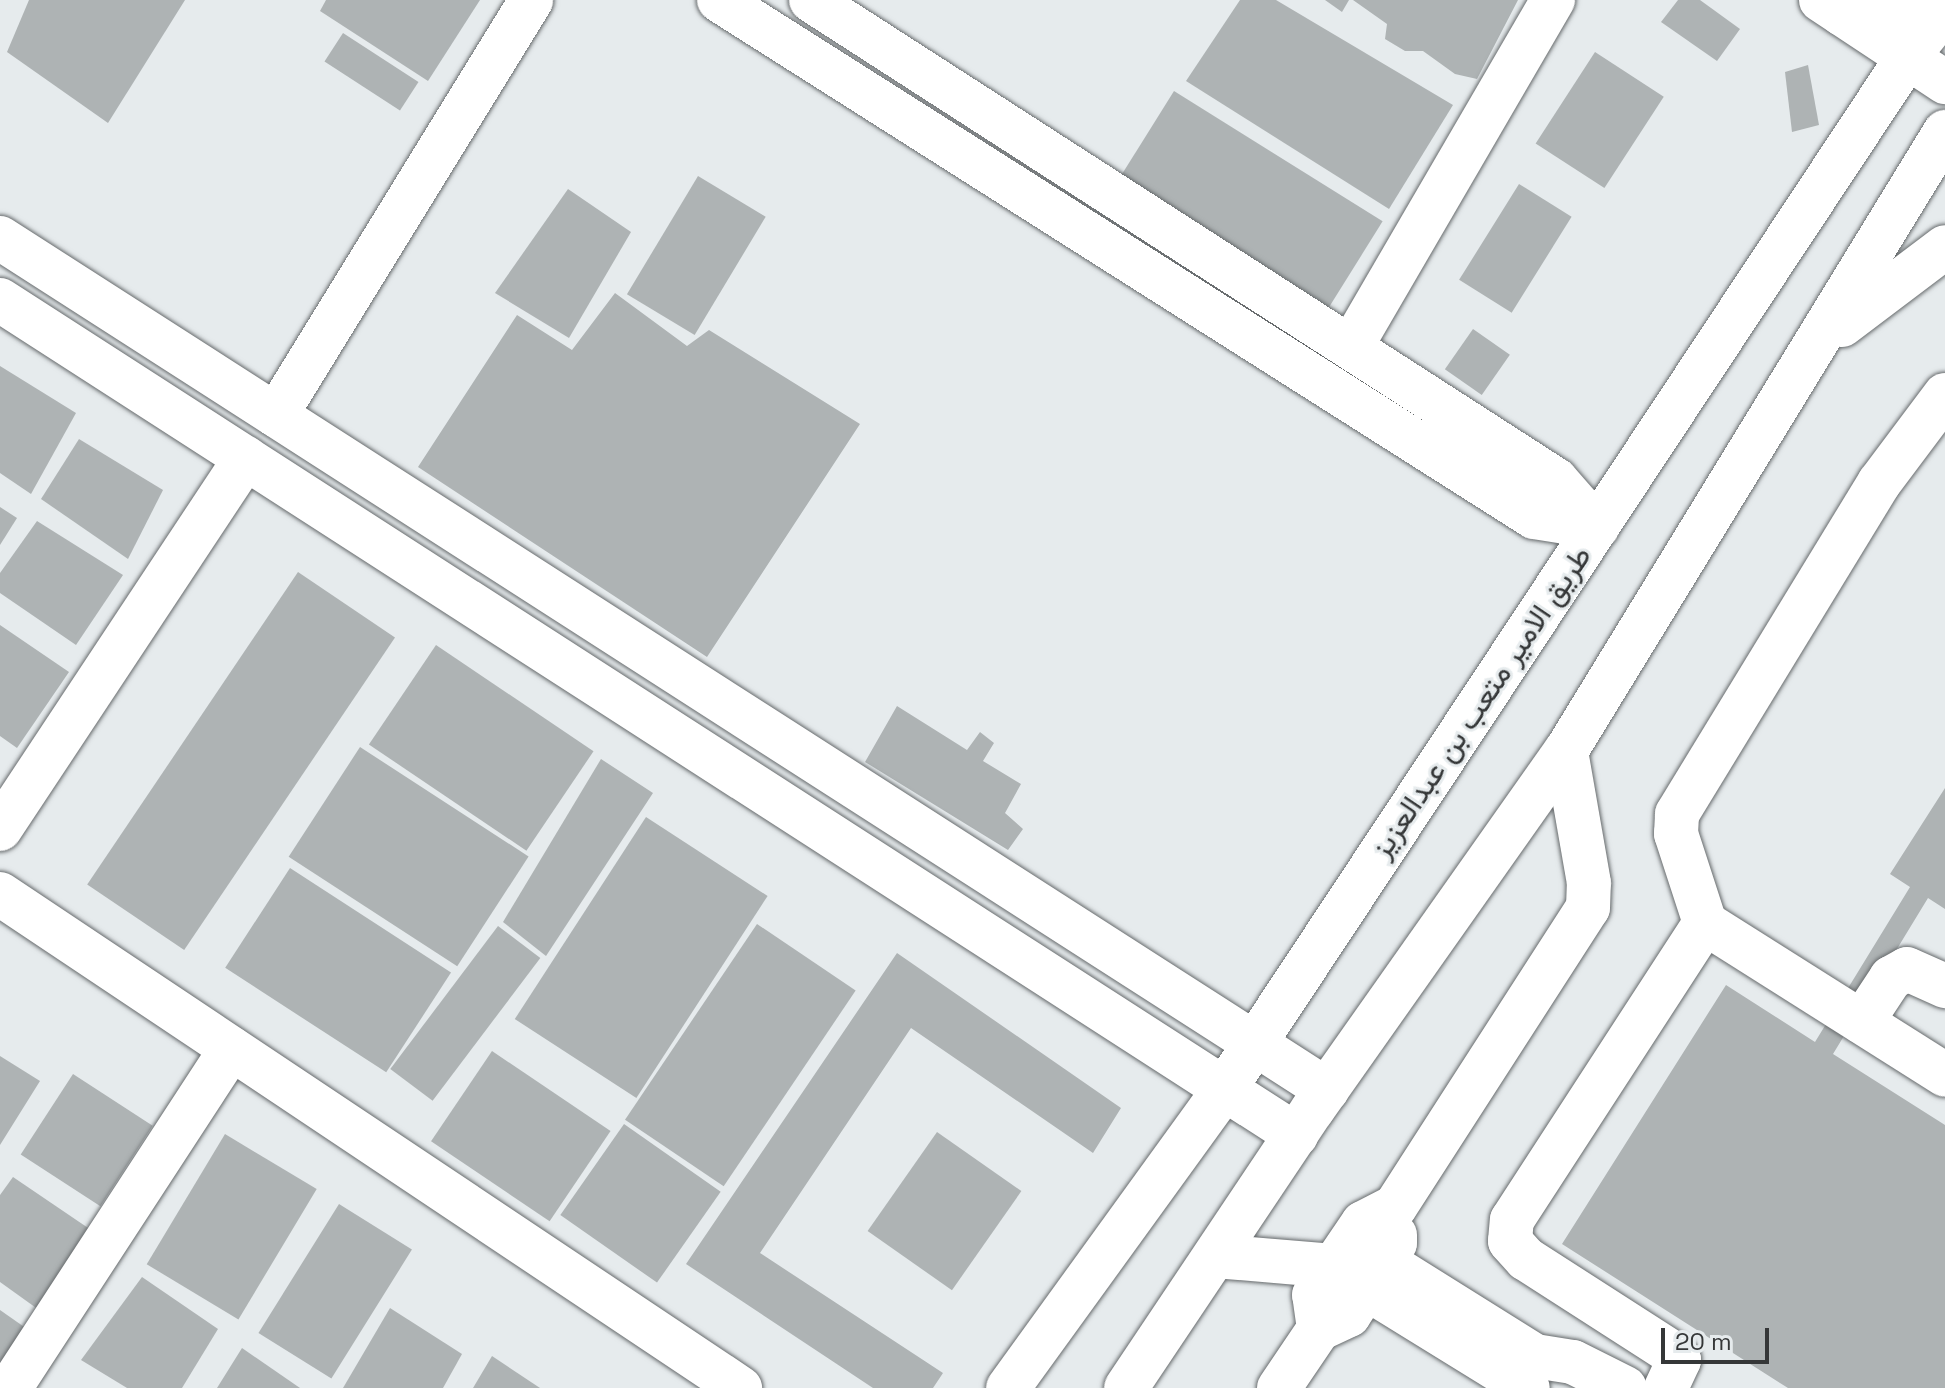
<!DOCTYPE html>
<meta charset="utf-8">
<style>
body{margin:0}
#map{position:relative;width:1945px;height:1388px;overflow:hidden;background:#e6ebed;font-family:"Space Grotesk",Vazirmatn,sans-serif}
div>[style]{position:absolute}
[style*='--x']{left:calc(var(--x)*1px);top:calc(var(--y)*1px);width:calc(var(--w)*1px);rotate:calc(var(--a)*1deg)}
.building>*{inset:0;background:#aeb3b4;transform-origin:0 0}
.roads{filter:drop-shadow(0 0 2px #666a6c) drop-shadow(0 0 2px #666a6c)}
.minor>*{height:44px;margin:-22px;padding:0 22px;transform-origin:22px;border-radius:22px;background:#fff}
.major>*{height:44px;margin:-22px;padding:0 22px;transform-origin:22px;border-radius:22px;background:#fff}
span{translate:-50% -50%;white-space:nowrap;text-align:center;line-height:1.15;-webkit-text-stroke:6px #e6ebed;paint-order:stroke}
.street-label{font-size:30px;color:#353738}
.scale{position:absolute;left:1661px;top:1328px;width:108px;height:36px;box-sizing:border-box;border:4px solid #353738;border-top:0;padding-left:10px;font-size:24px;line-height:28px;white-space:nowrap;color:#353738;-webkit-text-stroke:6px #e6ebed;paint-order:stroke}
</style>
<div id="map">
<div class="building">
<i style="clip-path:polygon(29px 0,185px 0,108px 123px,7px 52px)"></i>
<i style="clip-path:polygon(326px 0,480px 0,428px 81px,320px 11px)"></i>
<i style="clip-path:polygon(1240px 0,1276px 0,1453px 105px,1389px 209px,1186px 81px)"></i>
<i style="clip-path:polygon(1325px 0,1349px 0,1342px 12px)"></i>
<i style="clip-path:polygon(1353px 0,1518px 0,1477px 79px,1455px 74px,1423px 51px,1405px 51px,1385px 39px,1387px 24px)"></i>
<i style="clip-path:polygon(1678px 0,1700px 0,1740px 29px,1717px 61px,1661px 22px)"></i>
<i style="left:343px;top:33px;width:90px;height:34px;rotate:33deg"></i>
<i style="left:1595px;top:52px;width:82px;height:109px;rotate:33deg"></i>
<i style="clip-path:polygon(1808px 65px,1819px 125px,1792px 132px,1785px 72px)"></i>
<i style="left:1174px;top:91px;width:246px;height:108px;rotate:32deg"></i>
<i style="left:698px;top:176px;width:79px;height:138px;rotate:31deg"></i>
<i style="left:1519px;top:184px;width:62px;height:113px;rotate:32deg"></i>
<i style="clip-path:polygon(568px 189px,631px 232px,569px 338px,495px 293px)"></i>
<i style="clip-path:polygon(615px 293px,687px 346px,709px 330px,860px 424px,707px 657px,418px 467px,517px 315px,572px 350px)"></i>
<i style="left:1473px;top:329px;width:45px;height:49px;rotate:35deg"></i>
<i style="clip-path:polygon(0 366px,76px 413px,31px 494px,0 473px)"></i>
<i style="clip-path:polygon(79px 439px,163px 490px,128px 559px,41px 499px)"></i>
<i style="clip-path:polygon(0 507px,17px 518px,0 545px)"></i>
<i style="clip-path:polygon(37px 521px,123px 575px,76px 645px,0 593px,0 573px)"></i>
<i style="left:298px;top:572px;width:117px;height:377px;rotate:34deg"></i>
<i style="clip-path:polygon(0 625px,69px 672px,17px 748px,0 736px)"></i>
<i style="left:436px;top:645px;width:190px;height:120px;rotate:34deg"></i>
<i style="clip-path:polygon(897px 706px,967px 750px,980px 732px,994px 743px,983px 761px,1021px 784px,1005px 813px,1023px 829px,1008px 850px,865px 762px)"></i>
<i style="left:360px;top:747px;width:201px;height:131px;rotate:33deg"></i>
<i style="clip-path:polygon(601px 759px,653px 793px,546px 956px,503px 922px)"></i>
<i style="clip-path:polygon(1945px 788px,1945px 909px,1928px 898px,1833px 1054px,1945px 1125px,1945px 1388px,1788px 1388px,1562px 1244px,1726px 985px,1815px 1042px,1910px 887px,1890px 874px)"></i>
<i style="left:646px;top:817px;width:145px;height:241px;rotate:33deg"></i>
<i style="left:290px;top:868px;width:192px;height:119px;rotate:33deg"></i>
<i style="left:757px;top:924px;width:119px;height:236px;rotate:34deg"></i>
<i style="left:498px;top:926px;width:53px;height:179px;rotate:37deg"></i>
<i style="clip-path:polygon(897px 953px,1121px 1108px,1093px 1153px,911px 1028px,760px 1253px,943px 1373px,933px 1388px,873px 1388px,686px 1264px)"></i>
<i style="left:492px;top:1051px;width:143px;height:109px;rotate:34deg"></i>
<i style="clip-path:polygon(0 1056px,40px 1081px,0 1145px)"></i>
<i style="left:73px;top:1074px;width:95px;height:96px;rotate:33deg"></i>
<i style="left:624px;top:1124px;width:118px;height:111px;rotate:35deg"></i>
<i style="left:937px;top:1132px;width:103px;height:121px;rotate:35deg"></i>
<i style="left:225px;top:1134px;width:107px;height:152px;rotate:31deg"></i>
<i style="clip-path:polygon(13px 1177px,97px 1234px,46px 1315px,0 1282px,0 1195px)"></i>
<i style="left:339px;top:1204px;width:86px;height:152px;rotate:32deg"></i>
<i style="clip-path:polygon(142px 1277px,218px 1329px,182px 1388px,127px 1388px,81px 1360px)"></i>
<i style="clip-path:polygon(390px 1308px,462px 1354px,443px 1388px,343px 1388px)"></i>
<i style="clip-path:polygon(0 1310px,30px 1331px,0 1377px)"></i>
<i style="clip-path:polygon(242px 1348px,300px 1388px,217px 1388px)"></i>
<i style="clip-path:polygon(492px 1356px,540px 1388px,473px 1388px)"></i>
</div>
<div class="roads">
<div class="minor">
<i style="--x:719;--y:0;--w:965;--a:32.39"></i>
<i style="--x:1534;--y:517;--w:64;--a:9"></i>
<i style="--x:811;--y:0;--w:886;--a:32.79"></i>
<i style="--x:1556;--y:480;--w:62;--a:48.9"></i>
<i style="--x:1821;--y:0;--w:149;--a:33.5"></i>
<i style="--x:1842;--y:14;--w:74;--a:-3.9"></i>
<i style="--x:1916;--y:9;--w:11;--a:-56"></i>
<i style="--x:0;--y:238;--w:1577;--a:32.7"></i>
<i style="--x:0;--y:300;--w:1542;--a:32.79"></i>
<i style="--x:1351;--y:347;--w:402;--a:-59.8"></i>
<i style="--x:276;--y:415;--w:487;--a:-58.4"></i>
<i style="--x:0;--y:829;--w:445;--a:-56.5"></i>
<i style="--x:0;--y:894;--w:890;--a:33.73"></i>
<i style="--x:1705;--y:923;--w:94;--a:-108"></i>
<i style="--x:1676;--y:834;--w:20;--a:-87"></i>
<i style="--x:1677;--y:814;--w:388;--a:-58.6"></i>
<i style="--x:1879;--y:483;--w:110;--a:-53.1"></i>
<i style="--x:1862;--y:1022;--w:53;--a:-56.6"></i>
<i style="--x:1891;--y:978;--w:18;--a:-29"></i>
<i style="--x:1907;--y:969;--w:42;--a:24.1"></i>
<i style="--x:1215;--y:1256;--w:119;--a:4.8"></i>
<i style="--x:1383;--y:1261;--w:179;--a:32"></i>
<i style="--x:1535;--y:1356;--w:38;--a:9"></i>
<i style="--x:1573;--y:1362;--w:58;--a:26.6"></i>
<i style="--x:1366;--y:1288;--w:190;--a:31.7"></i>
<i style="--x:1319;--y:1329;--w:34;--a:-98"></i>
<i style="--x:1314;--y:1295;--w:87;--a:-55.8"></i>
<i style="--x:1363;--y:1223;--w:36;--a:-27"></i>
<i style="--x:1395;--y:1207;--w:356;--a:-57.2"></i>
<i style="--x:1588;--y:908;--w:25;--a:-88"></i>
<i style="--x:1589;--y:883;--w:134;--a:-99.9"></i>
<i style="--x:10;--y:1388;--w:405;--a:-56.9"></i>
<i style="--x:1279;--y:1388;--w:71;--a:-55.9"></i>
<i style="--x:1319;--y:1329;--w:33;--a:-25"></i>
<i style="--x:1349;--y:1315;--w:85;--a:-57.4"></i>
<i style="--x:1395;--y:1243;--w:8;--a:-90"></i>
<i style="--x:1666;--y:1388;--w:31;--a:-65"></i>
<i style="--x:1679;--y:1360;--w:11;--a:-135"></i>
<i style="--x:1671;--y:1352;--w:172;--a:-147.3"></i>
<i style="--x:1526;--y:1259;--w:24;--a:-132"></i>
<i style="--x:1510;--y:1241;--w:21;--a:-85"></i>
<i style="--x:1512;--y:1220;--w:354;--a:-57"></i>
<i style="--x:1705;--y:923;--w:284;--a:32.3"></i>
</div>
<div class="major">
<i style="--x:1842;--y:325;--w:129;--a:-37.1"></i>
<i style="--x:1008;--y:1388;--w:372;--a:-54.1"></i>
<i style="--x:1226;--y:1087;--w:1238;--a:-56.5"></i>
<i style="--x:1909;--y:55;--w:58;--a:-51.3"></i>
<i style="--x:1126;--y:1388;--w:336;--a:-56.2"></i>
<i style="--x:1313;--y:1109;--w:438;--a:-54.8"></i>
<i style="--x:1566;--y:751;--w:726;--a:-58.52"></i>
</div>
</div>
<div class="street-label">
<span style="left:1481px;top:702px;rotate:-56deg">طريق الامير متعب بن عبدالعزيز</span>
</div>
<div class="scale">20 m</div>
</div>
